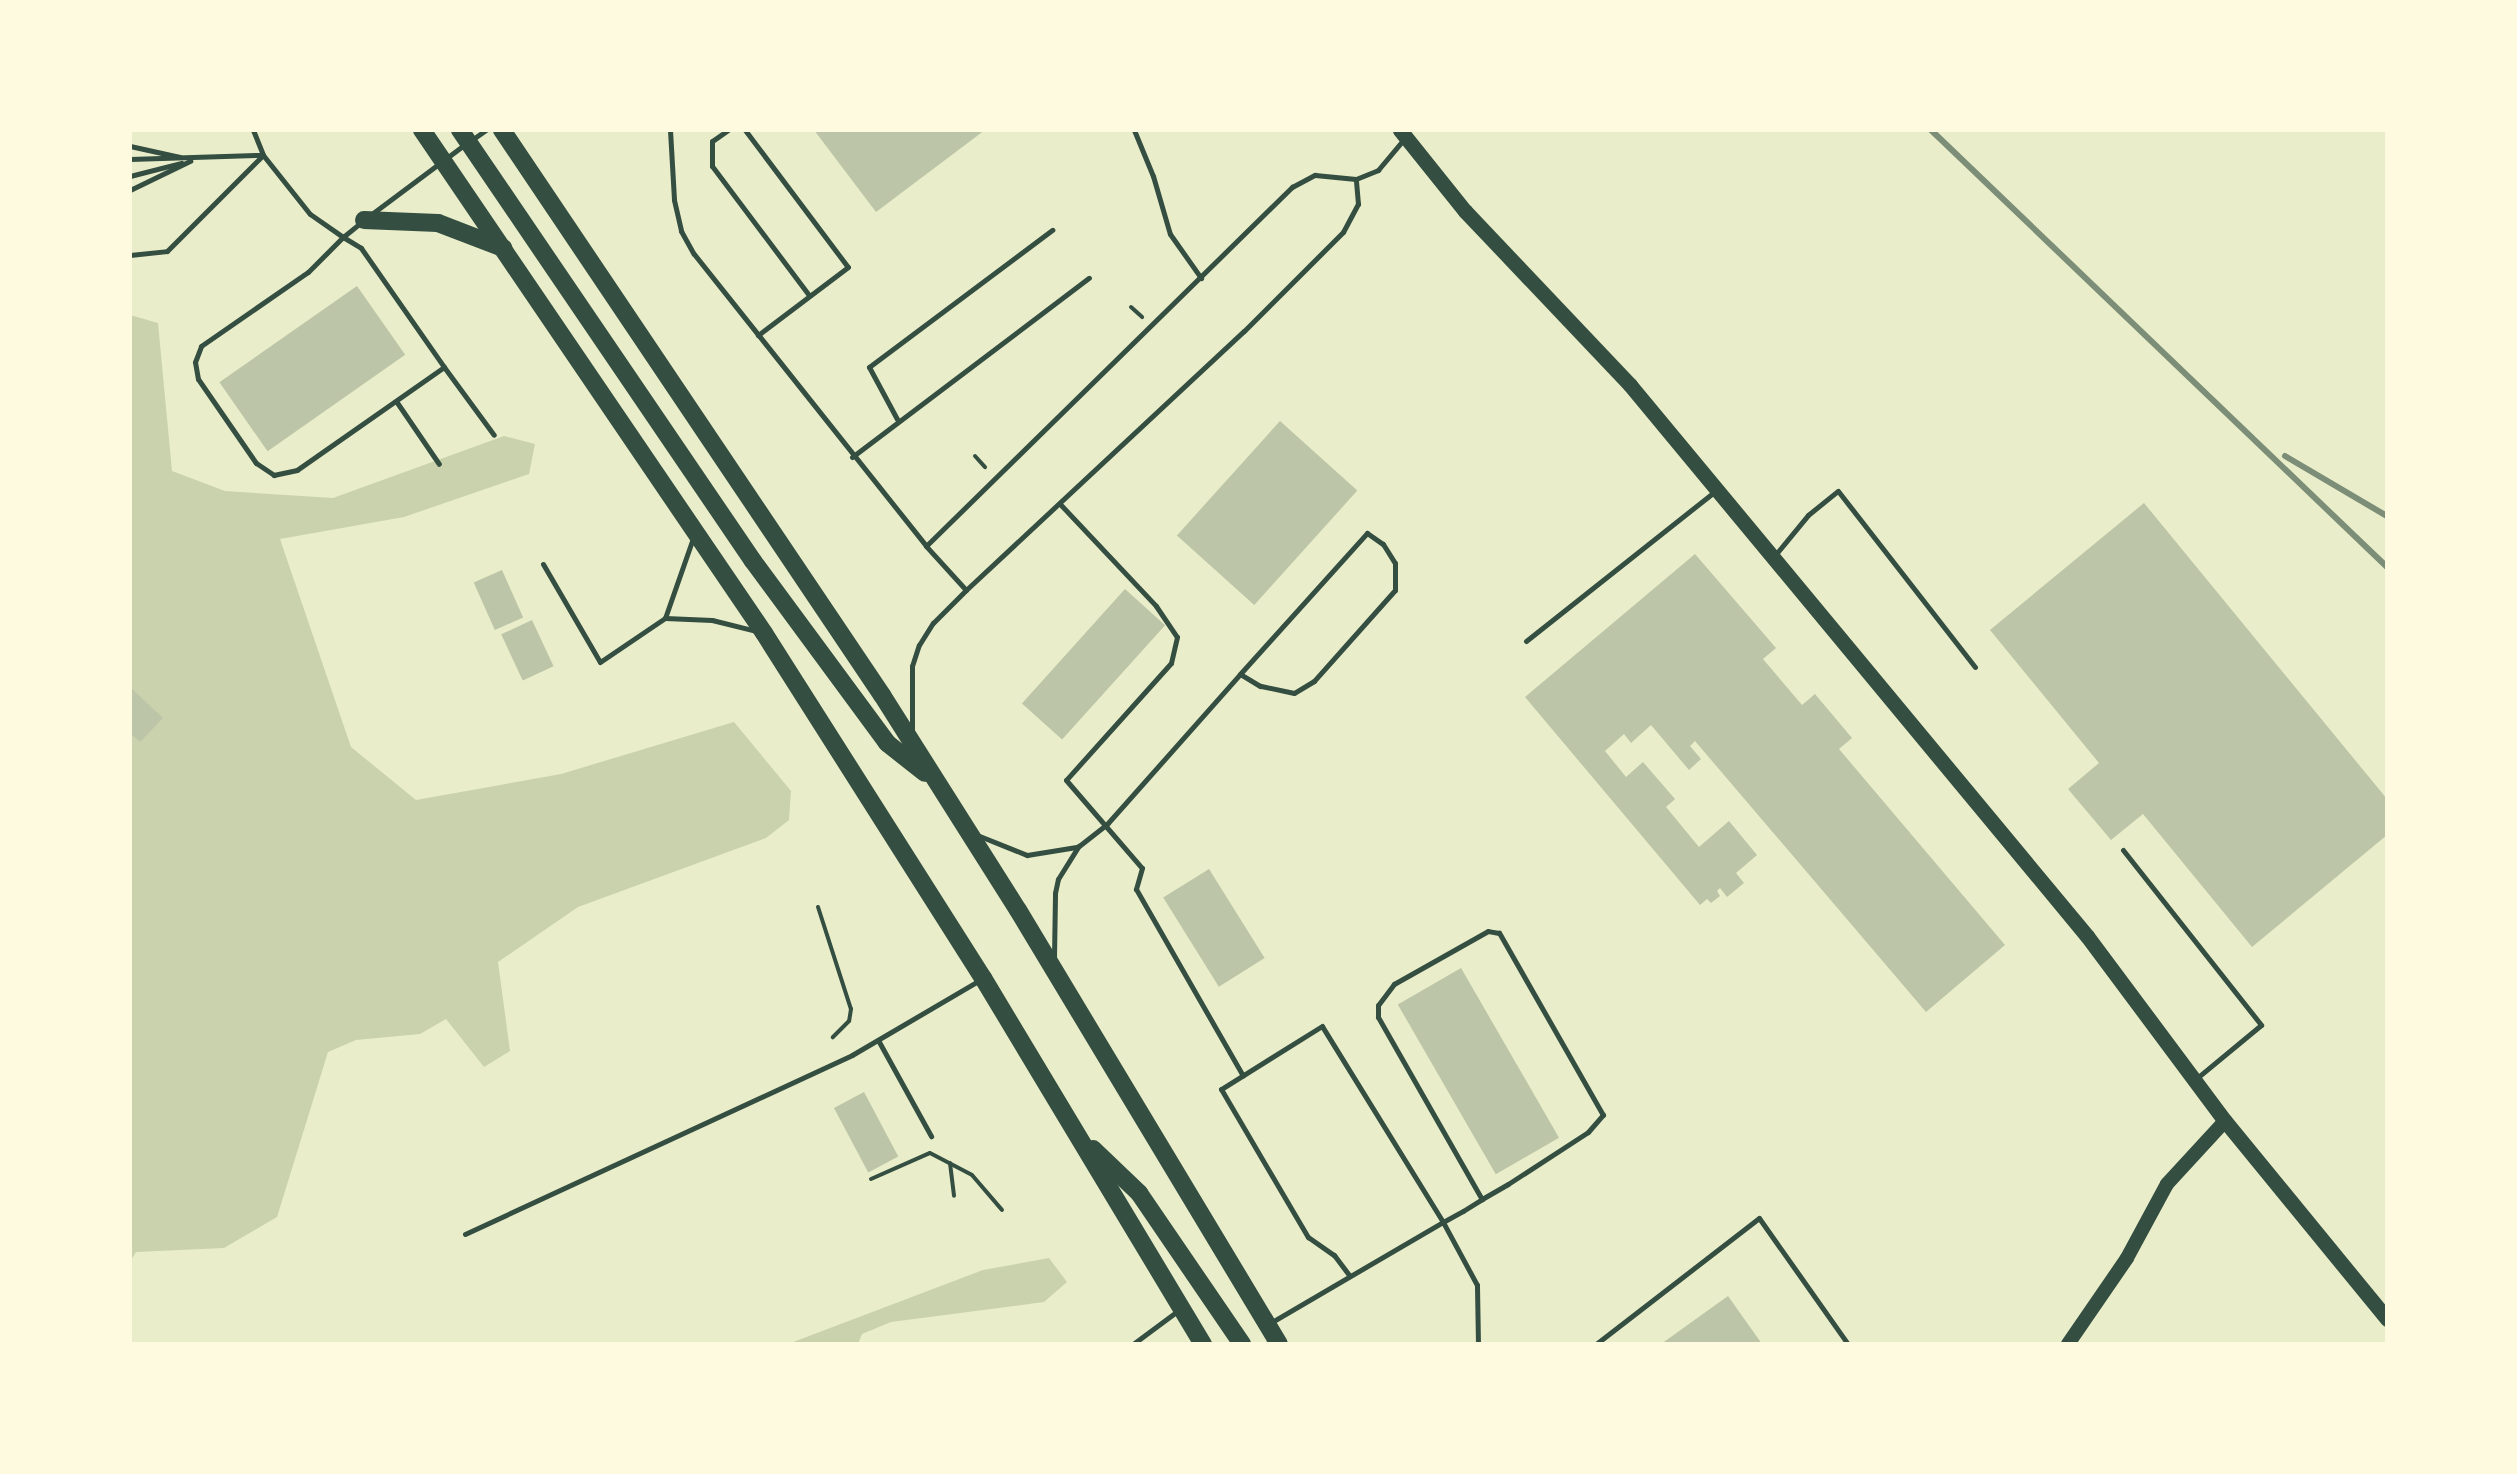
<!DOCTYPE html>
<style>
body{margin:0}
#map{position:relative;width:2517px;height:1474px;overflow:hidden;background:#e9edc9;font-family:"Work Sans",sans-serif}
div>[style]{position:absolute}
[style*='--x']{left:calc(var(--x)*1px);top:calc(var(--y)*1px);width:calc(var(--w)*1px);rotate:calc(var(--a)*1deg)}
.green>*{inset:0;background:#cad2ad}
.building>*{inset:0;background:#bcc5a7;transform-origin:0 0}
.path>*{height:4px;margin:-2px;padding:0 2px;transform-origin:2px;border-radius:2px;background:#344e41}
.service>*{height:5px;margin:-2.5px;padding:0 2.5px;transform-origin:2.5px;border-radius:2.5px;background:#344e41}
.tertiary>*{height:14px;margin:-7px;padding:0 7px;transform-origin:7px;border-radius:7px;background:#344e41}
.secondary>*{height:15px;margin:-7.5px;padding:0 7.5px;transform-origin:7.5px;border-radius:7.5px;background:#344e41}
.trunk>*{height:18px;margin:-9px;padding:0 9px;transform-origin:9px;border-radius:9px;background:#344e41}
.rail>*{height:6px;margin:-3px;padding:0 3px;transform-origin:3px;border-radius:3px;background:#7c8e77}
span{translate:-50% -50%;white-space:nowrap;text-align:center;line-height:1.15;-webkit-text-stroke:10px #fefae0;paint-order:stroke}
.frame{position:absolute;inset:0;border:132px solid #fefae0;pointer-events:none}
</style>
<div id="map">
<div class="green">
<i style="clip-path:polygon(130px 315px,158px 323px,172px 471px,225px 491px,333px 498px,504px 436px,535px 444px,529px 474px,404px 517px,280px 539px,351px 747px,416px 800px,561px 774px,734px 722px,791px 791px,789px 820px,766px 838px,578px 907px,498px 962px,510px 1051px,484px 1067px,446px 1019px,420px 1034px,356px 1040px,328px 1052px,277px 1217px,224px 1248px,136px 1252px,130px 1262px)"></i>
<i style="clip-path:polygon(1049px 1258px,1067px 1282px,1044px 1302px,891px 1322px,862px 1334px,858px 1344px,788px 1344px,983px 1270px)"></i>
</div>
<div class="building">
<i style="clip-path:polygon(814px 130px,985px 130px,876px 212px)"></i>
<i style="left:357px;top:286px;width:84px;height:168px;rotate:55deg"></i>
<i style="left:1280px;top:421px;width:104px;height:154px;rotate:42deg"></i>
<i style="clip-path:polygon(2144px 503px,2387px 799px,2387px 835px,2252px 947px,2143px 814px,2111px 840px,2068px 789px,2099px 763px,1990px 630px)"></i>
<i style="clip-path:polygon(1695px 554px,1776px 648px,1763px 659px,1802px 705px,1815px 694px,1852px 738px,1839px 749px,2005px 945px,1926px 1012px,1695px 741px,1690px 746px,1701px 759px,1689px 770px,1651px 725px,1631px 743px,1624px 734px,1605px 751px,1626px 777px,1643px 762px,1675px 799px,1666px 807px,1699px 847px,1729px 821px,1757px 855px,1736px 873px,1744px 883px,1727px 897px,1720px 888px,1717px 891px,1720px 896px,1711px 903px,1707px 899px,1700px 905px,1525px 697px)"></i>
<i style="left:502px;top:570px;width:52px;height:31px;rotate:66deg"></i>
<i style="left:1125px;top:589px;width:54px;height:154px;rotate:42deg"></i>
<i style="left:532px;top:620px;width:51px;height:34px;rotate:65deg"></i>
<i style="clip-path:polygon(130px 687px,163px 718px,140px 742px,130px 733px)"></i>
<i style="left:1209px;top:869px;width:105px;height:54px;rotate:58deg"></i>
<i style="left:1461px;top:968px;width:196px;height:73px;rotate:60deg"></i>
<i style="left:864px;top:1092px;width:73px;height:34px;rotate:62deg"></i>
<i style="clip-path:polygon(1728px 1296px,1762px 1344px,1661px 1344px)"></i>
</div>
<div class="path">
<i style="--x:1131;--y:307;--w:15;--a:42"></i>
<i style="--x:975;--y:456;--w:15;--a:48"></i>
<i style="--x:818;--y:907;--w:107;--a:72.1"></i>
<i style="--x:851;--y:1009;--w:12;--a:99"></i>
<i style="--x:849;--y:1021;--w:23;--a:135"></i>
<i style="--x:950;--y:1163;--w:33;--a:83"></i>
<i style="--x:871;--y:1179;--w:64;--a:-23.8"></i>
<i style="--x:930;--y:1153;--w:47;--a:27.6"></i>
<i style="--x:972;--y:1175;--w:46;--a:49.4"></i>
</div>
<div class="service">
<i style="--x:253;--y:130;--w:27;--a:68"></i>
<i style="--x:263;--y:155;--w:75;--a:51.5"></i>
<i style="--x:310;--y:214;--w:40;--a:34.9"></i>
<i style="--x:343;--y:237;--w:21;--a:31"></i>
<i style="--x:361;--y:248;--w:145;--a:55.1"></i>
<i style="--x:444;--y:367;--w:179;--a:145"></i>
<i style="--x:297;--y:470;--w:24;--a:168"></i>
<i style="--x:274;--y:475;--w:22;--a:-146"></i>
<i style="--x:256;--y:463;--w:102;--a:-124.6"></i>
<i style="--x:198;--y:379;--w:17;--a:-100"></i>
<i style="--x:195;--y:362;--w:17;--a:-69"></i>
<i style="--x:201;--y:346;--w:130;--a:-34.7"></i>
<i style="--x:308;--y:272;--w:49;--a:-45"></i>
<i style="--x:343;--y:237;--w:22;--a:-39"></i>
<i style="--x:670;--y:130;--w:70;--a:86.7"></i>
<i style="--x:674;--y:200;--w:32;--a:77"></i>
<i style="--x:681;--y:231;--w:26;--a:61"></i>
<i style="--x:694;--y:254;--w:373;--a:51.5"></i>
<i style="--x:728;--y:130;--w:19;--a:145"></i>
<i style="--x:712;--y:141;--w:25;--a:90"></i>
<i style="--x:712;--y:166;--w:161;--a:53.1"></i>
<i style="--x:745;--y:130;--w:171;--a:53.1"></i>
<i style="--x:848;--y:267;--w:113;--a:142.9"></i>
<i style="--x:1134;--y:130;--w:50;--a:67.6"></i>
<i style="--x:1153;--y:176;--w:60;--a:73.7"></i>
<i style="--x:1170;--y:234;--w:54;--a:54.8"></i>
<i style="--x:473;--y:139;--w:16;--a:-35"></i>
<i style="--x:130;--y:146;--w:51;--a:12.4"></i>
<i style="--x:130;--y:159;--w:130;--a:-1.8"></i>
<i style="--x:130;--y:176;--w:53;--a:-14.3"></i>
<i style="--x:130;--y:190;--w:67;--a:-25.8"></i>
<i style="--x:369;--y:216;--w:119;--a:-36.8"></i>
<i style="--x:130;--y:255;--w:37;--a:-6"></i>
<i style="--x:167;--y:251;--w:134;--a:-45"></i>
<i style="--x:444;--y:367;--w:84;--a:53.7"></i>
<i style="--x:396;--y:401;--w:76;--a:55.7"></i>
<i style="--x:897;--y:419;--w:59;--a:-118.3"></i>
<i style="--x:869;--y:367;--w:229;--a:-36.8"></i>
<i style="--x:852;--y:457;--w:297;--a:-37.1"></i>
<i style="--x:1060;--y:504;--w:140;--a:46.7"></i>
<i style="--x:1156;--y:606;--w:37;--a:56"></i>
<i style="--x:1177;--y:637;--w:27;--a:103"></i>
<i style="--x:1171;--y:663;--w:157;--a:131.9"></i>
<i style="--x:1066;--y:780;--w:116;--a:49.2"></i>
<i style="--x:1142;--y:868;--w:22;--a:106"></i>
<i style="--x:1136;--y:889;--w:215;--a:60.2"></i>
<i style="--x:1776;--y:554;--w:50;--a:-50.6"></i>
<i style="--x:1808;--y:515;--w:38;--a:-39"></i>
<i style="--x:1838;--y:491;--w:223;--a:52.1"></i>
<i style="--x:543;--y:564;--w:113;--a:59.8"></i>
<i style="--x:600;--y:662;--w:78;--a:-34.1"></i>
<i style="--x:665;--y:618;--w:85;--a:-70.7"></i>
<i style="--x:966;--y:590;--w:380;--a:-43"></i>
<i style="--x:1244;--y:331;--w:140;--a:-45"></i>
<i style="--x:1343;--y:232;--w:32;--a:-62"></i>
<i style="--x:1358;--y:204;--w:24;--a:-95"></i>
<i style="--x:665;--y:618;--w:47;--a:2.4"></i>
<i style="--x:712;--y:620;--w:45;--a:14"></i>
<i style="--x:1526;--y:641;--w:238;--a:-38.4"></i>
<i style="--x:912;--y:732;--w:66;--a:-90"></i>
<i style="--x:912;--y:666;--w:22;--a:-72"></i>
<i style="--x:919;--y:645;--w:26;--a:-58"></i>
<i style="--x:933;--y:623;--w:47;--a:-45"></i>
<i style="--x:966;--y:590;--w:59;--a:-132.3"></i>
<i style="--x:926;--y:546;--w:513;--a:-44.45"></i>
<i style="--x:1292;--y:187;--w:26;--a:-28"></i>
<i style="--x:1315;--y:175;--w:41;--a:5.6"></i>
<i style="--x:1356;--y:179;--w:24;--a:-22"></i>
<i style="--x:1378;--y:170;--w:40;--a:-50"></i>
<i style="--x:977;--y:835;--w:54;--a:21.8"></i>
<i style="--x:1027;--y:855;--w:50;--a:-9.3"></i>
<i style="--x:2123;--y:850;--w:223;--a:51.7"></i>
<i style="--x:2261;--y:1025;--w:83;--a:140.4"></i>
<i style="--x:1054;--y:958;--w:65;--a:-89.1"></i>
<i style="--x:1055;--y:893;--w:14;--a:-78"></i>
<i style="--x:1058;--y:879;--w:39;--a:-58"></i>
<i style="--x:1079;--y:846;--w:36;--a:-38"></i>
<i style="--x:1107;--y:824;--w:200;--a:-48.4"></i>
<i style="--x:1240;--y:674;--w:190;--a:-48"></i>
<i style="--x:1367;--y:533;--w:19;--a:35"></i>
<i style="--x:1383;--y:544;--w:22;--a:58"></i>
<i style="--x:1395;--y:563;--w:27;--a:90"></i>
<i style="--x:1395;--y:590;--w:122;--a:131.7"></i>
<i style="--x:1314;--y:681;--w:23;--a:149"></i>
<i style="--x:1294;--y:693;--w:35;--a:-168"></i>
<i style="--x:1260;--y:686;--w:23;--a:-149"></i>
<i style="--x:878;--y:1040;--w:110;--a:61.1"></i>
<i style="--x:465;--y:1234;--w:426;--a:-24.8"></i>
<i style="--x:852;--y:1055;--w:146;--a:-30.4"></i>
<i style="--x:1270;--y:1323;--w:200;--a:-30.3"></i>
<i style="--x:1443;--y:1222;--w:230;--a:-121.7"></i>
<i style="--x:1322;--y:1026;--w:119;--a:148"></i>
<i style="--x:1221;--y:1089;--w:172;--a:59.6"></i>
<i style="--x:1308;--y:1237;--w:32;--a:35"></i>
<i style="--x:1334;--y:1255;--w:26;--a:53"></i>
<i style="--x:1133;--y:1344;--w:57;--a:-36.5"></i>
<i style="--x:1478;--y:1344;--w:59;--a:-91"></i>
<i style="--x:1477;--y:1285;--w:72;--a:-118.4"></i>
<i style="--x:1443;--y:1222;--w:23;--a:-29"></i>
<i style="--x:1463;--y:1211;--w:22;--a:-32"></i>
<i style="--x:1482;--y:1199;--w:30;--a:-30"></i>
<i style="--x:1508;--y:1184;--w:95;--a:-33"></i>
<i style="--x:1588;--y:1132;--w:23;--a:-49"></i>
<i style="--x:1603;--y:1115;--w:210;--a:-119.7"></i>
<i style="--x:1499;--y:933;--w:11;--a:-170"></i>
<i style="--x:1488;--y:931;--w:108;--a:150.6"></i>
<i style="--x:1394;--y:984;--w:26;--a:127"></i>
<i style="--x:1378;--y:1005;--w:12;--a:90"></i>
<i style="--x:1378;--y:1017;--w:210;--a:60.3"></i>
<i style="--x:1596;--y:1344;--w:206;--a:-37.7"></i>
<i style="--x:1759;--y:1218;--w:154;--a:54.8"></i>
</div>
<div class="tertiary">
<i style="--x:2068;--y:1344;--w:104;--a:-55.5"></i>
<i style="--x:2127;--y:1258;--w:84;--a:-61.6"></i>
<i style="--x:2167;--y:1184;--w:86;--a:-47.4"></i>
</div>
<div class="secondary">
<i style="--x:1400;--y:130;--w:104;--a:51.3"></i>
<i style="--x:1465;--y:211;--w:240;--a:46.5"></i>
<i style="--x:1630;--y:385;--w:716;--a:50.33"></i>
<i style="--x:2087;--y:936;--w:231;--a:53.3"></i>
<i style="--x:2225;--y:1121;--w:256;--a:50.7"></i>
</div>
<div class="trunk">
<i style="--x:422;--y:130;--w:608;--a:55.79"></i>
<i style="--x:764;--y:633;--w:409;--a:57.6"></i>
<i style="--x:983;--y:978;--w:427;--a:59"></i>
<i style="--x:460;--y:130;--w:521;--a:55.79"></i>
<i style="--x:753;--y:561;--w:226;--a:53.6"></i>
<i style="--x:887;--y:743;--w:48;--a:38.3"></i>
<i style="--x:502;--y:130;--w:681;--a:56.08"></i>
<i style="--x:882;--y:695;--w:254;--a:57.7"></i>
<i style="--x:1018;--y:910;--w:506;--a:58.98"></i>
<i style="--x:364;--y:220;--w:74;--a:2.3"></i>
<i style="--x:438;--y:223;--w:70;--a:21"></i>
<i style="--x:1093;--y:1149;--w:64;--a:43.7"></i>
<i style="--x:1139;--y:1193;--w:183;--a:55.7"></i>
</div>
<div class="rail">
<i style="--x:1931;--y:130;--w:632;--a:43.78"></i>
<i style="--x:2285;--y:456;--w:118;--a:30.5"></i>
</div>
<div class="frame"></div>
</div>
